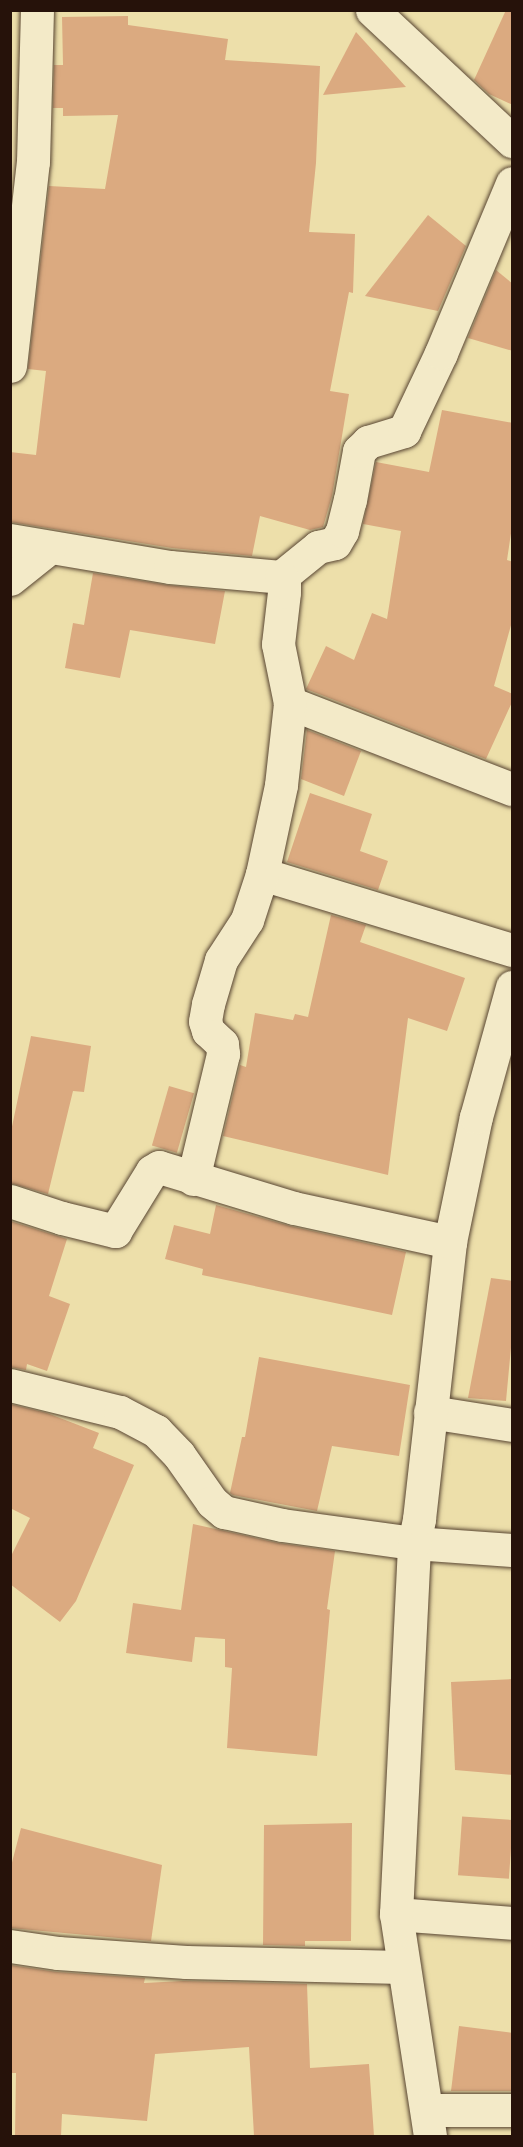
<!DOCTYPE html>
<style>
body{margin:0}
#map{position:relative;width:523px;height:2147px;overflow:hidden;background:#eddfaa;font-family:Cardo,serif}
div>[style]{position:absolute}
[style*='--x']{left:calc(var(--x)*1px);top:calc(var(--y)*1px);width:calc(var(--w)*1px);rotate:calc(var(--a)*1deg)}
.building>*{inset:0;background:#dbaa80;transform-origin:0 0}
.roads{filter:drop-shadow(0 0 2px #584532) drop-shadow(0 0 2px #584532)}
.minor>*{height:33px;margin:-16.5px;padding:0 16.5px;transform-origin:16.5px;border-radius:16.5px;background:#f3eac8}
span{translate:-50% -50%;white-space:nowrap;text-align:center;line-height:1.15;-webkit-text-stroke:5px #f3eac8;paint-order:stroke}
.frame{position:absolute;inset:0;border:12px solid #26120a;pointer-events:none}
</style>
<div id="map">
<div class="building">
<i style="clip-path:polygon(506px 10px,513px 10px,513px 105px,489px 94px,474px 80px)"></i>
<i style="clip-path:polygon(128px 16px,128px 25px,228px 39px,225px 60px,320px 66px,316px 163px,309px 232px,355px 234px,353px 293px,349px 292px,330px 391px,349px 394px,332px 496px,323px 527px,310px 530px,260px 516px,252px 556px,172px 548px,10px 522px,10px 452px,36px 455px,46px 371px,28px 369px,49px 186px,105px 189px,118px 115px,63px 116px,63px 108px,53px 108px,54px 65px,63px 65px,62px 17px)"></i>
<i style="clip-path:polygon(356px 32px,406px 87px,323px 95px)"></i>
<i style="clip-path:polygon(428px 215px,466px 246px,438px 311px,365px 296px)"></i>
<i style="clip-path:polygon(496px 270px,513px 284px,513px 351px,468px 338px)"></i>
<i style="clip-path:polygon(442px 410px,513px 423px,513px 520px,507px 560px,513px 562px,513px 618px,494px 686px,513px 694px,513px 700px,486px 759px,306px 689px,326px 646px,354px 660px,372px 613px,387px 619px,401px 531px,363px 524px,376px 462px,429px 472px)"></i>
<i style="clip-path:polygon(93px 573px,167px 585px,225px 591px,215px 644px,130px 630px,120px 678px,65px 668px,73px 623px,84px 625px)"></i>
<i style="clip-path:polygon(307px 730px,361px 751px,344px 796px,301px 779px)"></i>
<i style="clip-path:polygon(310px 793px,372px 814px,360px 851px,388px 861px,378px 890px,287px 862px)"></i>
<i style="clip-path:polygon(331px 915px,366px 925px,360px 942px,465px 978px,447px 1031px,408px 1018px,388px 1175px,223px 1136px,240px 1065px,246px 1067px,255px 1013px,293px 1020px,295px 1014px,308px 1017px)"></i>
<i style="clip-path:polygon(31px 1036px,91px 1046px,84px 1092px,73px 1091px,48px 1194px,10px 1183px,10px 1136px)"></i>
<i style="left:169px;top:1086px;width:26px;height:62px;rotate:16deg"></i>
<i style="clip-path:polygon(216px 1205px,290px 1226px,406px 1252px,392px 1315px,202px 1275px,203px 1269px,165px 1259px,174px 1225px,210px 1234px)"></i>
<i style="clip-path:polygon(10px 1221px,67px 1239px,49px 1296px,70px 1304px,47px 1371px,27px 1364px,26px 1370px,10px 1367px)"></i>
<i style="clip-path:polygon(491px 1278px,513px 1281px,513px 1326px,506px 1401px,468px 1398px)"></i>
<i style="clip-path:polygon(259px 1357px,410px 1385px,399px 1456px,332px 1446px,317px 1511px,233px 1495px,230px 1493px,242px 1437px,245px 1437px)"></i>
<i style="clip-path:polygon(10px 1404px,47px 1413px,99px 1433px,93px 1448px,134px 1465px,76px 1601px,60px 1622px,10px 1584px,10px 1558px,30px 1518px,10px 1508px)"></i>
<i style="clip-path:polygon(193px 1524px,278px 1543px,335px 1551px,327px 1609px,330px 1610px,317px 1756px,227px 1748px,232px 1668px,225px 1667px,225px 1639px,195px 1637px,192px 1662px,126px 1653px,133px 1603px,181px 1610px)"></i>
<i style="clip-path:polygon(513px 1679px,513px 1775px,455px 1770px,451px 1682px)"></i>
<i style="left:513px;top:1820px;width:59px;height:51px;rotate:94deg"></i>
<i style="clip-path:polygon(352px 1823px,351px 1941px,305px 1941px,305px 1946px,263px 1945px,264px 1825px)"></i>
<i style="clip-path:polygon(21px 1828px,162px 1865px,151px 1941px,10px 1928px,10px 1870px)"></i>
<i style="clip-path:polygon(10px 1965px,57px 1972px,145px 1978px,144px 1983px,183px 1981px,307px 1984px,310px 2068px,369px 2064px,374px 2136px,254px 2136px,249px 2047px,155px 2054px,147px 2121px,62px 2114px,61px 2136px,15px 2136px,16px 2073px,10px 2073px)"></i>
<i style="clip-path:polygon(459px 2026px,513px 2033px,513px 2091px,451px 2091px)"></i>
</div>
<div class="roads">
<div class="minor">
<i style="--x:372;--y:10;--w:192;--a:43.1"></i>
<i style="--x:10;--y:366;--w:205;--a:-83.6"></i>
<i style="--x:33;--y:162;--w:152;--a:-88.5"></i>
<i style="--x:10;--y:540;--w:162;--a:9.6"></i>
<i style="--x:170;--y:567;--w:111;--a:5.1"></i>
<i style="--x:281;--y:577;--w:48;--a:-39"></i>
<i style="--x:318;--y:547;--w:17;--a:-13"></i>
<i style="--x:335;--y:543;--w:14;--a:-60"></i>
<i style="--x:342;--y:531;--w:32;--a:-76"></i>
<i style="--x:350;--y:500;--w:50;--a:-79.6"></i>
<i style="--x:359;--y:451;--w:13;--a:-45"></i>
<i style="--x:368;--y:442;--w:38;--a:-17"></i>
<i style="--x:404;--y:431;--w:86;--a:-64.6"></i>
<i style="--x:441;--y:353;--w:184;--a:-67.3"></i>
<i style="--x:10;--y:579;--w:50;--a:-38.5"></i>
<i style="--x:290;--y:703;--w:238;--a:21.2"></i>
<i style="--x:262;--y:874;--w:261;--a:16.9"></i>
<i style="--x:193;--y:1179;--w:129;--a:-76.5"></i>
<i style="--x:223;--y:1054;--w:10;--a:-96"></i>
<i style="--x:222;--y:1044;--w:19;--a:-137"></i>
<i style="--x:208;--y:1031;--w:10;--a:-107"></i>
<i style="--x:205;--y:1021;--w:17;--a:-80"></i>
<i style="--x:208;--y:1004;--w:46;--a:-73.5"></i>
<i style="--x:221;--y:960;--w:48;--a:-57"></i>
<i style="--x:247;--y:920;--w:48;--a:-71.9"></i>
<i style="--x:262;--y:874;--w:91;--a:-77.9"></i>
<i style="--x:281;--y:785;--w:82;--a:-83.7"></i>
<i style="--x:290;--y:703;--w:60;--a:-101.5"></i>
<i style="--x:278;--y:644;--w:52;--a:-83.4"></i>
<i style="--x:284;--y:592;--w:10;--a:-90"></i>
<i style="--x:284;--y:582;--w:6;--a:-121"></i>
<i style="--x:10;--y:1201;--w:55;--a:18.1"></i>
<i style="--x:62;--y:1218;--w:55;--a:13.8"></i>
<i style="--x:115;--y:1231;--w:70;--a:-58.3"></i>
<i style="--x:152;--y:1171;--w:8;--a:-30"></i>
<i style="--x:159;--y:1167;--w:141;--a:16.9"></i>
<i style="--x:294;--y:1208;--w:160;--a:12.3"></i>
<i style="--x:10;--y:1385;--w:113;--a:13.8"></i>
<i style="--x:120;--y:1412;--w:41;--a:27.8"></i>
<i style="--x:156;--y:1431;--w:33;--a:46"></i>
<i style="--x:179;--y:1455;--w:57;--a:54.9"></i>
<i style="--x:212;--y:1502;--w:16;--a:40"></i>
<i style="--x:224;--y:1512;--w:59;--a:12.6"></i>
<i style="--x:282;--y:1525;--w:133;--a:7.8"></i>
<i style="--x:414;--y:1543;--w:98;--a:4.1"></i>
<i style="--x:430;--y:1412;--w:83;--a:9"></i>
<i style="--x:396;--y:1914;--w:116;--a:4.4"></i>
<i style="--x:10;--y:1946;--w:49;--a:8.3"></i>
<i style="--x:58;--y:1953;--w:128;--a:4"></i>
<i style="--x:186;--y:1962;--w:216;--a:1.3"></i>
<i style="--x:428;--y:2110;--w:84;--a:0"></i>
<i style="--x:430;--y:2136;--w:225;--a:-98.7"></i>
<i style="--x:396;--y:1914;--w:371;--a:-87.2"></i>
<i style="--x:414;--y:1543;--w:25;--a:-78"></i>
<i style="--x:419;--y:1519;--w:279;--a:-83.6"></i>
<i style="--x:450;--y:1242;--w:128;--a:-78.3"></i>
<i style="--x:476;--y:1117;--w:135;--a:-74.5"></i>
</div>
</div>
<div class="frame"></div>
</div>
